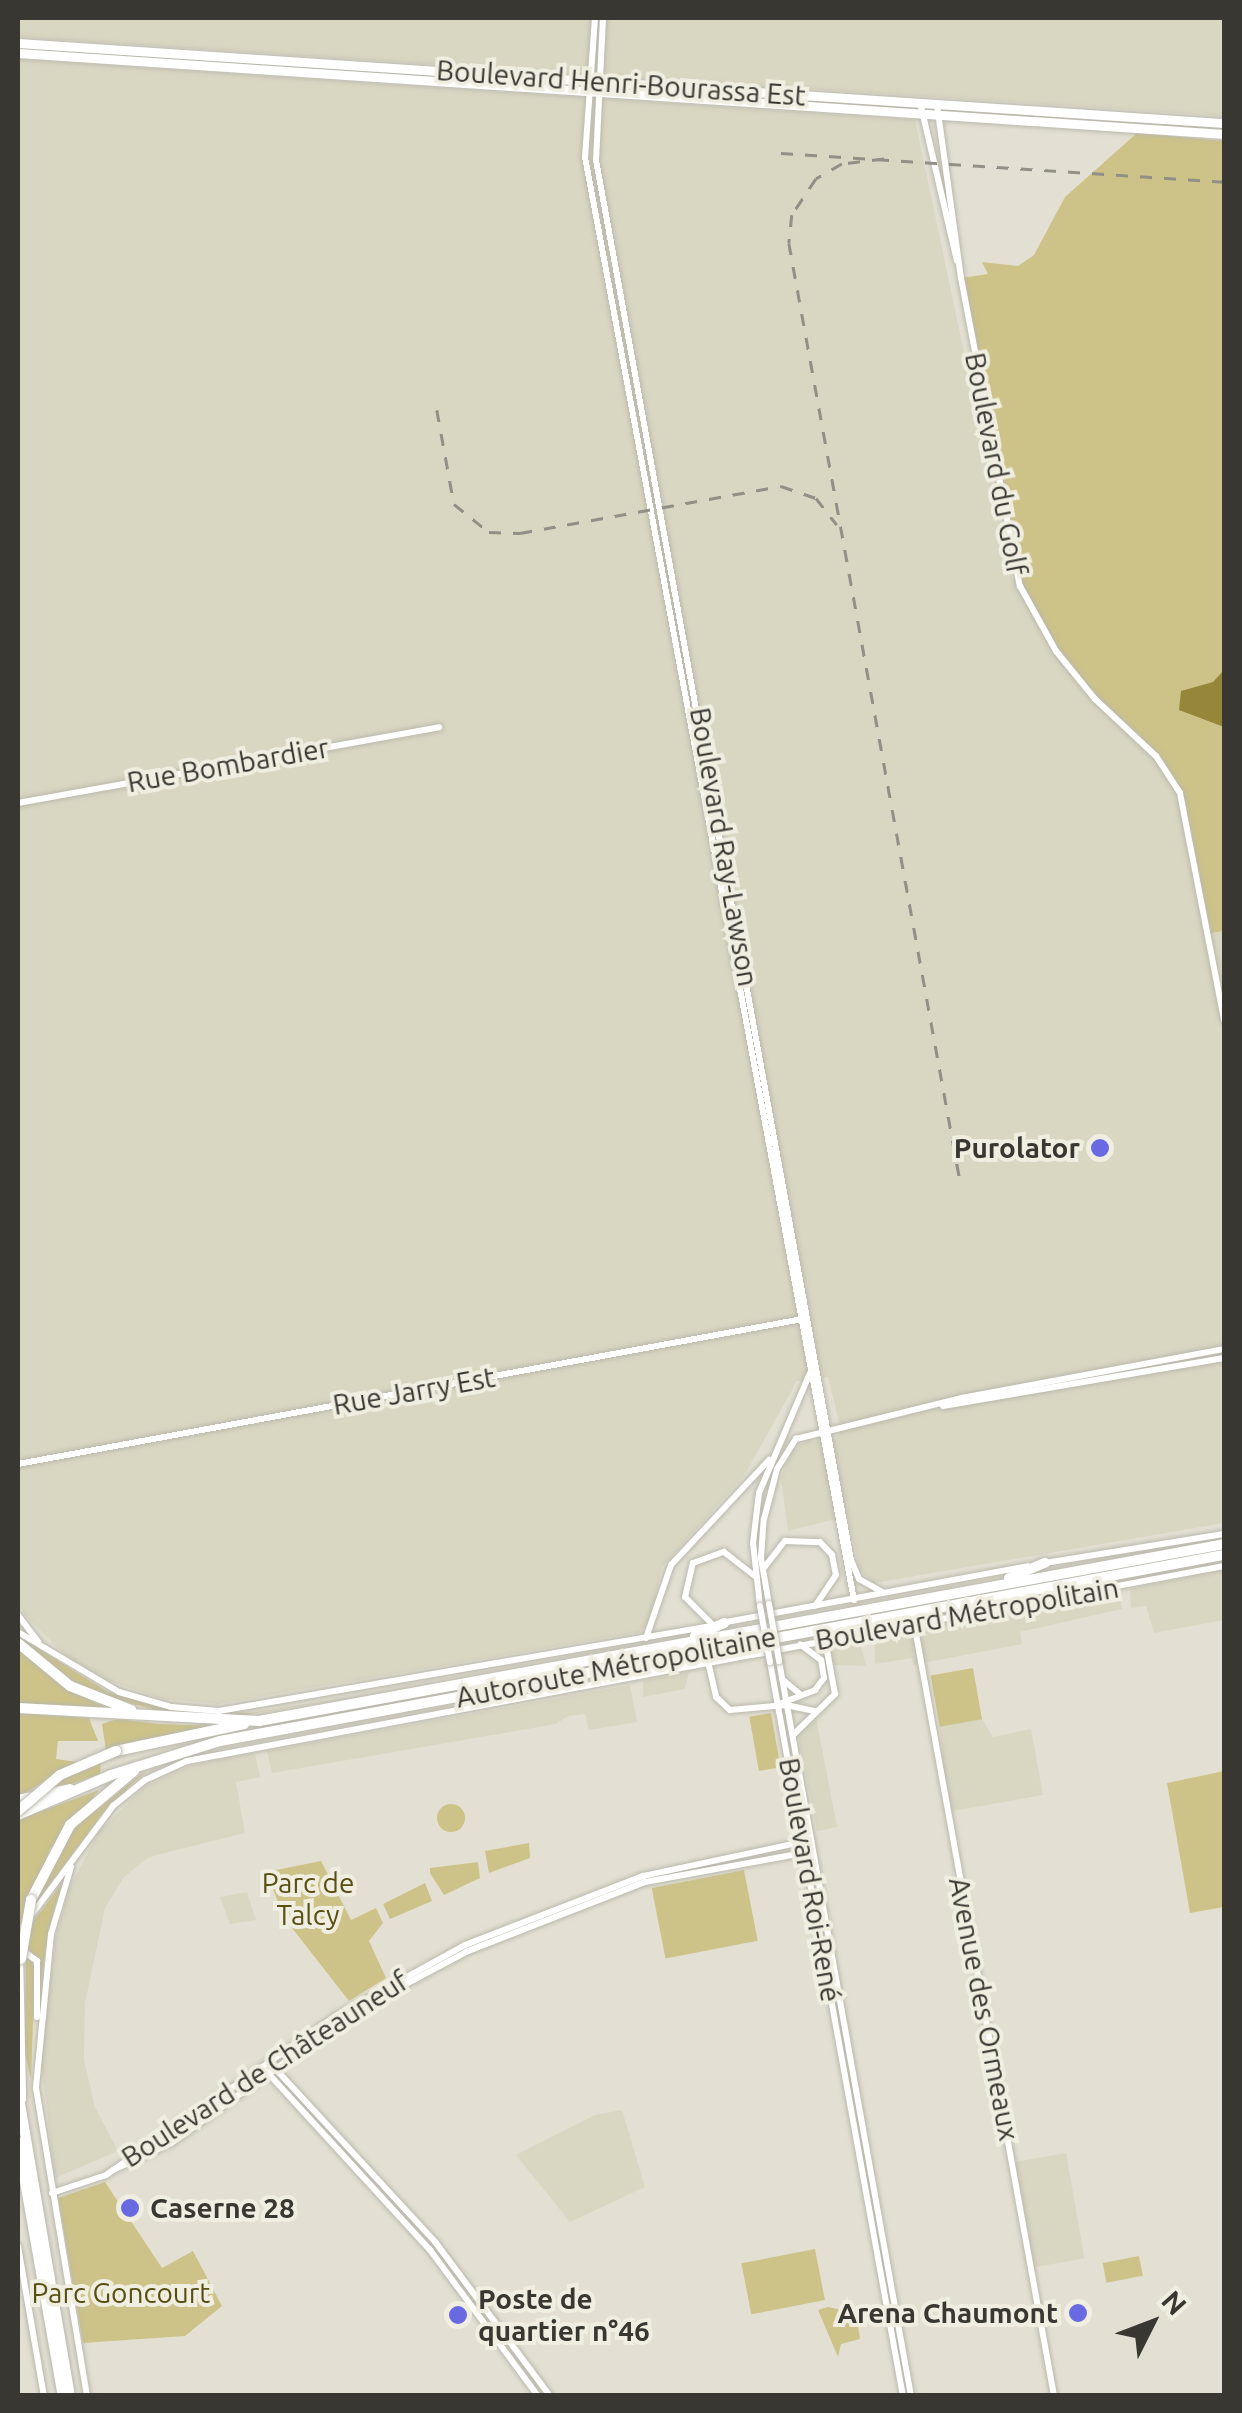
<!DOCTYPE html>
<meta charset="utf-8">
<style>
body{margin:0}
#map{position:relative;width:1242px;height:2413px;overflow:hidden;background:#e3e0d3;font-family:Ubuntu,sans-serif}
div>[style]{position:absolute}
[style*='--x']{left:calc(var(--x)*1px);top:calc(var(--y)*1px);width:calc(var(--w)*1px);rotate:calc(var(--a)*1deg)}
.built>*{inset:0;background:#d9d6c2;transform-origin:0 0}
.green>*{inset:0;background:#cdc389;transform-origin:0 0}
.round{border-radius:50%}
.water>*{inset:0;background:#95873a}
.roads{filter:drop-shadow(0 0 2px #bab8ac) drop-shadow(0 0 2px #bab8ac)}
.tertiary>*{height:6px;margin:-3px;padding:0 3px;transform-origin:3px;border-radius:3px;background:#fff}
.secondary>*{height:6px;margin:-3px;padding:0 3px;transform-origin:3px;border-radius:3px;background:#fff}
.primary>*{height:9px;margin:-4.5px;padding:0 4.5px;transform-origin:4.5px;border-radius:4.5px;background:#fff}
.motorway>*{height:10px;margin:-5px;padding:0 5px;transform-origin:5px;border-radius:5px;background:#fff}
.rail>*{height:2.5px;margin-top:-1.25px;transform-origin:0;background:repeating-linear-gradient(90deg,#918f86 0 12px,transparent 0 24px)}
.bridges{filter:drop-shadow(0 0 2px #bab8ac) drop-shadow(0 0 2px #bab8ac)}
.tertiary-bridge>*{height:6px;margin:-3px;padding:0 3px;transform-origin:3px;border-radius:3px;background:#fff}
.motorway-bridge>*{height:10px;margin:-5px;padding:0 5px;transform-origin:5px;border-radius:5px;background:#fff}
.dots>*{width:28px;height:28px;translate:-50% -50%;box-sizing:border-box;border:5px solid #f0eee1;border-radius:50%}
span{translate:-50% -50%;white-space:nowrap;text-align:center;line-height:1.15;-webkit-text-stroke:8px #f0eee1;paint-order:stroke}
.street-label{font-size:28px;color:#383732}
.poi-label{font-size:28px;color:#383732;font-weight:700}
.right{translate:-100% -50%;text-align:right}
.left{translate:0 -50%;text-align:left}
.park-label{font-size:28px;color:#594f13}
.frame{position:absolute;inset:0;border:20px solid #383732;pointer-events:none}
.north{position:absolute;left:1102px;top:2273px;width:100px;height:100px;-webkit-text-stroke:8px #f0eee1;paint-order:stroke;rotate:48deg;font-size:28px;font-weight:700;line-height:40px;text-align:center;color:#383732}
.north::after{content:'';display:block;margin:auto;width:35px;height:45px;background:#383732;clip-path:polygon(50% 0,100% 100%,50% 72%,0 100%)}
</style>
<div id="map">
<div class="built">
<i style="clip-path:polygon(18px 18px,1224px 18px,1224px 116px,18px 37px)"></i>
<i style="clip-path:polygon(18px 59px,915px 120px,1012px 580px,1020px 571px,1183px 790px,1211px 932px,1224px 931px,1224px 1523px,874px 1583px,860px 1571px,848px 1516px,788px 1531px,781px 1478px,792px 1451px,805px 1442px,836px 1439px,841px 1431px,828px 1377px,797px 1381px,744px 1476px,662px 1567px,649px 1623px,640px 1632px,218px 1704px,163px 1699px,106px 1680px,65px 1655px,27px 1617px,18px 1605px)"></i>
<i style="clip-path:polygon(1224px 1570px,1224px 1620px,1154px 1633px,1146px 1606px,1131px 1608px,1130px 1589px)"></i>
<i style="clip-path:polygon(1119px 1593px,1122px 1609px,1020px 1632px,1022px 1644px,913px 1665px,912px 1658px,875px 1664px,874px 1637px,903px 1631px,908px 1636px,925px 1627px)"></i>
<i style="clip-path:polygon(859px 1639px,866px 1666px,833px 1665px,831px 1645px)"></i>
<i style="clip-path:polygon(689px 1672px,685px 1689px,643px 1697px,643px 1681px)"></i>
<i style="clip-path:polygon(630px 1685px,637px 1722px,589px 1730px,585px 1714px,568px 1716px,556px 1724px,272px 1773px,267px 1751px)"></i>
<i style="clip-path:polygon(816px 1717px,837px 1827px,817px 1831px,798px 1736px)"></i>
<i style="clip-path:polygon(982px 1719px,993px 1737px,1031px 1729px,1043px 1795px,947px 1812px,940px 1726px)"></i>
<i style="clip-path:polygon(255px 1753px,260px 1777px,236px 1782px,245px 1833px,149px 1857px,124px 1877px,105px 1908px,85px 2003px,84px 2060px,95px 2107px,118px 2151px,55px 2178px,41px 2062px,55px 1941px,69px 1889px,98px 1833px,144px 1787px,189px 1766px)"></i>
<i style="clip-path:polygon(247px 1892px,256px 1920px,230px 1924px,220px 1897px)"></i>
<i style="clip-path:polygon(622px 2110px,645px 2187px,570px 2222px,516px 2155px,595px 2115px)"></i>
<i style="left:1066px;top:2153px;width:107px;height:54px;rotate:80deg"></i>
</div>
<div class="green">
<i style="clip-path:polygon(1137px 133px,1224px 141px,1224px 931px,1211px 933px,1185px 807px,1164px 766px,1084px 686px,1025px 602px,961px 278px,988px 274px,982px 262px,1018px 266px,1034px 255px,1065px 197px)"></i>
<i style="clip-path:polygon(18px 1636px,108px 1692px,188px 1714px,251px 1713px,417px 1687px,242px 1715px,166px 1713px,83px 1690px,41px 1662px)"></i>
<i style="clip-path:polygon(18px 1649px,61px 1685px,108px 1709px,18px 1703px)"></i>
<i style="left:973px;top:1668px;width:52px;height:43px;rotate:80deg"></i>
<i style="clip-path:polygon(18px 1713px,89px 1718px,98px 1741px,58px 1741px,56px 1759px,77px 1762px,18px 1797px)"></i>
<i style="left:771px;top:1713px;width:55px;height:22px;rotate:80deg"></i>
<i style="clip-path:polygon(117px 1719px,159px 1724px,218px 1726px,106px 1751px,102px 1724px)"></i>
<i style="clip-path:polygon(101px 1762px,100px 1774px,39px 1795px,57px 1782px)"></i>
<i style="clip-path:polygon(148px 1769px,106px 1809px,33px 1907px,67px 1833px)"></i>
<i style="clip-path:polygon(1224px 1771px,1224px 1907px,1190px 1913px,1167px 1783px)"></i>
<i style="clip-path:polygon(99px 1790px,50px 1849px,20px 1927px,18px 1820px)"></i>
<i class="round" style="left:437px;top:1804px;width:28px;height:28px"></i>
<i style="clip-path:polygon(529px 1843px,530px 1858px,489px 1873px,485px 1851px)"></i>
<i style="clip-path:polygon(321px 1861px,351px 1920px,376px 1908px,383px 1923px,369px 1941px,386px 1978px,349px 2001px,285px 1919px,266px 1872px)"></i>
<i style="clip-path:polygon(478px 1862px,480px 1878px,444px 1895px,430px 1873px,430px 1868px)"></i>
<i style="left:744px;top:1870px;width:72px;height:94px;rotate:79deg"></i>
<i style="clip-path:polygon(62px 1883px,49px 1929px,38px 2000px,40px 1964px,27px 1947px,29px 1927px)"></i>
<i style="clip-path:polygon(425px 1883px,432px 1901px,390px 1919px,383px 1904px)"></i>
<i style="clip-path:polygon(26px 1953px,35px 1968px,31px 2080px,25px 2053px)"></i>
<i style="clip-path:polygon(105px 2182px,162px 2268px,193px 2251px,222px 2306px,185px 2336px,83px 2343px,58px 2198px)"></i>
<i style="left:815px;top:2249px;width:52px;height:75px;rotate:79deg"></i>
<i style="left:1139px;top:2256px;width:20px;height:37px;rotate:79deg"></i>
<i style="clip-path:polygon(828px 2307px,856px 2313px,860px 2339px,841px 2344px,838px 2357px,818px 2310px)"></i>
</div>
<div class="water">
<i style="clip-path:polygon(1224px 670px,1224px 727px,1179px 710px,1181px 691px,1213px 682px)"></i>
</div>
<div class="roads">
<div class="tertiary">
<i style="--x:595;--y:18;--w:139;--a:94.1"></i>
<i style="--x:585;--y:157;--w:1468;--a:79.44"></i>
<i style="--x:603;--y:18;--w:142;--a:92.8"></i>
<i style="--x:596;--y:160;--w:1423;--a:79.68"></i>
<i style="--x:851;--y:1560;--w:21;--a:67"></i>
<i style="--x:859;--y:1579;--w:26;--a:29"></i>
<i style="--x:920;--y:102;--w:163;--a:76.9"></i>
<i style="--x:937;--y:105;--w:175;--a:82.1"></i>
<i style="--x:961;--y:278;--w:314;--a:79.2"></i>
<i style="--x:1020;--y:586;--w:74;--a:61"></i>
<i style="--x:1056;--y:651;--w:62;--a:50.9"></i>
<i style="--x:1095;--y:699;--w:83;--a:43.1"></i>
<i style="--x:1156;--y:756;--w:44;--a:57"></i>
<i style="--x:1180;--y:793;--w:231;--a:79"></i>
<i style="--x:18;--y:803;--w:428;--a:-10.2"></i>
<i style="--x:943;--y:1406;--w:285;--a:-9.7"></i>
<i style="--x:18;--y:1464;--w:798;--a:-10.47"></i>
<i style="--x:769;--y:1604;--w:47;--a:-99.9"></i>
<i style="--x:761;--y:1558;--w:39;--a:-86"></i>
<i style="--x:764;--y:1519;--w:52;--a:-75.4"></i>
<i style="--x:777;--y:1469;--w:36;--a:-58"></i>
<i style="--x:796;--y:1439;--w:171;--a:-13.9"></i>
<i style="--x:962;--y:1398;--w:267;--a:-10.6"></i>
<i style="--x:760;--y:1606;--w:63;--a:-96.3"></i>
<i style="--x:753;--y:1543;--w:50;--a:-83.2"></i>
<i style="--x:759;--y:1493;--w:130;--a:-67"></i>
<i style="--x:914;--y:1623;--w:786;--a:79.73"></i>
<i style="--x:779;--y:1661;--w:747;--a:79.82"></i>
<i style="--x:770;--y:1662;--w:746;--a:79.73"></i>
<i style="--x:786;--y:1705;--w:29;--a:12"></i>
<i style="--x:793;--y:1735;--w:59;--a:-44.3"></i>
<i style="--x:835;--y:1694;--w:55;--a:-100.5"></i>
<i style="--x:271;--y:2064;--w:243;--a:47.3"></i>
<i style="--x:436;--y:2243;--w:191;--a:53.3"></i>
<i style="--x:266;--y:2071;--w:243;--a:47.5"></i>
<i style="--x:430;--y:2250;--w:182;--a:53.5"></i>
<i style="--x:113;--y:2170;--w:64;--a:-25"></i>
<i style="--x:171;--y:2143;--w:235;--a:-35.3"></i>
<i style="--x:363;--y:2007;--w:119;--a:-28.1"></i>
<i style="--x:468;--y:1951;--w:190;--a:-21.3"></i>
<i style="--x:645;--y:1882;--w:155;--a:-10.4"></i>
<i style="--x:797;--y:1854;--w:13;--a:-42"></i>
<i style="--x:52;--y:2193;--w:57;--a:-18.4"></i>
<i style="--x:106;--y:2175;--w:280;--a:-34.7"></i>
<i style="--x:336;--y:2016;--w:147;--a:-28.8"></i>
<i style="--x:465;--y:1945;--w:191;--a:-21.2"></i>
<i style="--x:643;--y:1876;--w:172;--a:-12.1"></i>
</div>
<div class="secondary">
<i style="--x:1045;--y:1563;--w:181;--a:-9.2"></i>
<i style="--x:763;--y:1569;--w:36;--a:-52"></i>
<i style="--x:785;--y:1541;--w:35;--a:2"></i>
<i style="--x:820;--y:1542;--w:18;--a:47"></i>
<i style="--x:832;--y:1555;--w:20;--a:79"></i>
<i style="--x:836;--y:1575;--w:37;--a:124"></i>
<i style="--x:18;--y:1615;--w:34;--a:53"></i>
<i style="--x:721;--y:1623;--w:312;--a:-10.5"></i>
<i style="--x:712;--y:1624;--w:38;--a:-135"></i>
<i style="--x:685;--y:1597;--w:35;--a:-77"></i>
<i style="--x:693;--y:1563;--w:33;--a:-20"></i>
<i style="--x:724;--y:1552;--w:39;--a:38"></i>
<i style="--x:18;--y:1632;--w:117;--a:30.7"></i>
<i style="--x:119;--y:1692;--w:54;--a:16.1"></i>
<i style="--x:171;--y:1707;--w:48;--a:4.8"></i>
<i style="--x:219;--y:1711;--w:497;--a:-9.8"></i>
<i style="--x:646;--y:1638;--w:77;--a:-71.1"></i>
<i style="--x:671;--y:1565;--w:144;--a:-47"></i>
<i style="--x:709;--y:1666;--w:32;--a:77"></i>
<i style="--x:716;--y:1697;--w:19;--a:43"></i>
<i style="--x:730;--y:1710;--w:56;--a:-5.1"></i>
<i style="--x:782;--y:1679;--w:23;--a:40"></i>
<i style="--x:779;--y:1704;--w:39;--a:-21"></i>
<i style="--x:815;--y:1690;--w:15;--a:-53"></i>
<i style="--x:824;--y:1678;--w:18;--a:-99"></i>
<i style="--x:821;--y:1660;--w:26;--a:-143"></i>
<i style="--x:71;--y:1867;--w:70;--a:106.6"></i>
<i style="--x:51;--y:1934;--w:155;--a:95.6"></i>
<i style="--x:36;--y:2088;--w:312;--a:80.6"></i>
<i style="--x:18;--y:1933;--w:159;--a:-53.2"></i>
<i style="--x:113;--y:1806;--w:41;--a:-39.1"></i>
<i style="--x:145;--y:1780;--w:46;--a:-24.3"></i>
<i style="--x:187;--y:1761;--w:1055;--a:-10.65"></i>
<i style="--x:20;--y:1949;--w:21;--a:35"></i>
<i style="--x:37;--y:1961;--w:56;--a:90"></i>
<i style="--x:18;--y:2246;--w:152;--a:80.2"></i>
</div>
<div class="primary">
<i style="--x:18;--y:43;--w:1209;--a:3.8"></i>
<i style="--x:18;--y:53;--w:1209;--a:3.84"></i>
</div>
<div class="motorway">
<i style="--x:1009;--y:1578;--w:39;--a:-23"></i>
<i style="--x:695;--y:1636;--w:32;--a:-24"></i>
<i style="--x:18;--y:1643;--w:67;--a:39.6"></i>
<i style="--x:70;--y:1686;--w:66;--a:21.5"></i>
<i style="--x:624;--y:1671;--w:148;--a:-8.1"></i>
<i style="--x:18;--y:1708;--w:241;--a:3.1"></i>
<i style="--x:259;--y:1721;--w:981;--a:-10.39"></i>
<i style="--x:116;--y:1751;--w:131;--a:-11.9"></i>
<i style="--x:18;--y:1800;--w:53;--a:-11.9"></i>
<i style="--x:18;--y:1815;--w:101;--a:-23.3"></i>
<i style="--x:111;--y:1775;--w:114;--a:-17.3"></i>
<i style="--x:220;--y:1741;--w:1021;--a:-10.5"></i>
<i style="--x:31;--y:1900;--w:85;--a:-62.5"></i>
<i style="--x:70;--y:1825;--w:84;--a:-40.2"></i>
<i style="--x:18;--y:1951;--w:148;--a:88.8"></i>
<i style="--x:18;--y:2092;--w:308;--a:80.3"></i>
<i style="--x:18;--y:2142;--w:258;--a:80"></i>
</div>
</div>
<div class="rail">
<i style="--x:781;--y:153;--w:444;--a:3.7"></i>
<i style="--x:884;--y:159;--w:42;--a:173.2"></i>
<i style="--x:842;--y:164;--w:30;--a:150"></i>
<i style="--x:816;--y:179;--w:43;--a:123.7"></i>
<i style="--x:792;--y:215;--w:28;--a:96"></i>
<i style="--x:789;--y:243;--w:952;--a:79.66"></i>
<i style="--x:437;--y:410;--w:96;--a:79.7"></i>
<i style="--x:454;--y:504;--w:45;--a:38.7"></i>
<i style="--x:489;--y:532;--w:31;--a:2"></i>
<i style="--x:520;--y:533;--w:265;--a:-10.2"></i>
<i style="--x:781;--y:486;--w:37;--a:19"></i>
<i style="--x:816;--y:498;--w:34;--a:52"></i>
</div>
<div class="bridges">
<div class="tertiary-bridge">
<i style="--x:769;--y:1604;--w:58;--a:80"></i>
<i style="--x:760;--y:1606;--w:57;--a:79.9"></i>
</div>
<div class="motorway-bridge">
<i style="--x:18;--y:1811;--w:55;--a:-40.6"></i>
<i style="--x:60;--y:1775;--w:61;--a:-23.2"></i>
<i style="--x:21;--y:1959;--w:60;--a:-80.4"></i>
</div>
</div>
<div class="dots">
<i style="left:1100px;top:1148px;background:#6969e2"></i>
<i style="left:130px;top:2208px;background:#6969e2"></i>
<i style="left:1078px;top:2313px;background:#6969e2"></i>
<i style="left:458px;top:2315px;background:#6969e2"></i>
</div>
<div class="street-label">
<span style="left:621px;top:83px;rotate:4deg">Boulevard Henri-Bourassa Est</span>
<span style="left:996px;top:464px;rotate:79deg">Boulevard du Golf</span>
<span style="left:228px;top:765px;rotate:-10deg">Rue Bombardier</span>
<span style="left:724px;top:847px;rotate:80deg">Boulevard Ray-Lawson</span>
<span style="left:414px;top:1391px;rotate:-10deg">Rue Jarry Est</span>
<span style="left:967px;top:1614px;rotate:-10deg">Boulevard Métropolitain</span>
<span style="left:616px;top:1667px;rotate:-11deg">Autoroute Métropolitaine</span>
<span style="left:810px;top:1880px;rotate:80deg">Boulevard Roi-René</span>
<span style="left:984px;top:2009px;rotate:79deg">Avenue des Ormeaux</span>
<span style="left:265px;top:2069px;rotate:-33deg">Boulevard de Châteauneuf</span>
</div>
<div class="poi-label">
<span class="right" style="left:1080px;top:1148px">Purolator</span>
<span class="left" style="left:150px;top:2208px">Caserne 28</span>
<span class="left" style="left:478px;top:2315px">Poste de<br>quartier n°46</span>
<span class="right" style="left:1058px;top:2313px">Arena Chaumont</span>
</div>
<div class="park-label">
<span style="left:308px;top:1899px">Parc de<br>Talcy</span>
<span style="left:121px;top:2293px">Parc Goncourt</span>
</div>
<div class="frame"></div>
<div class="north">N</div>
</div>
